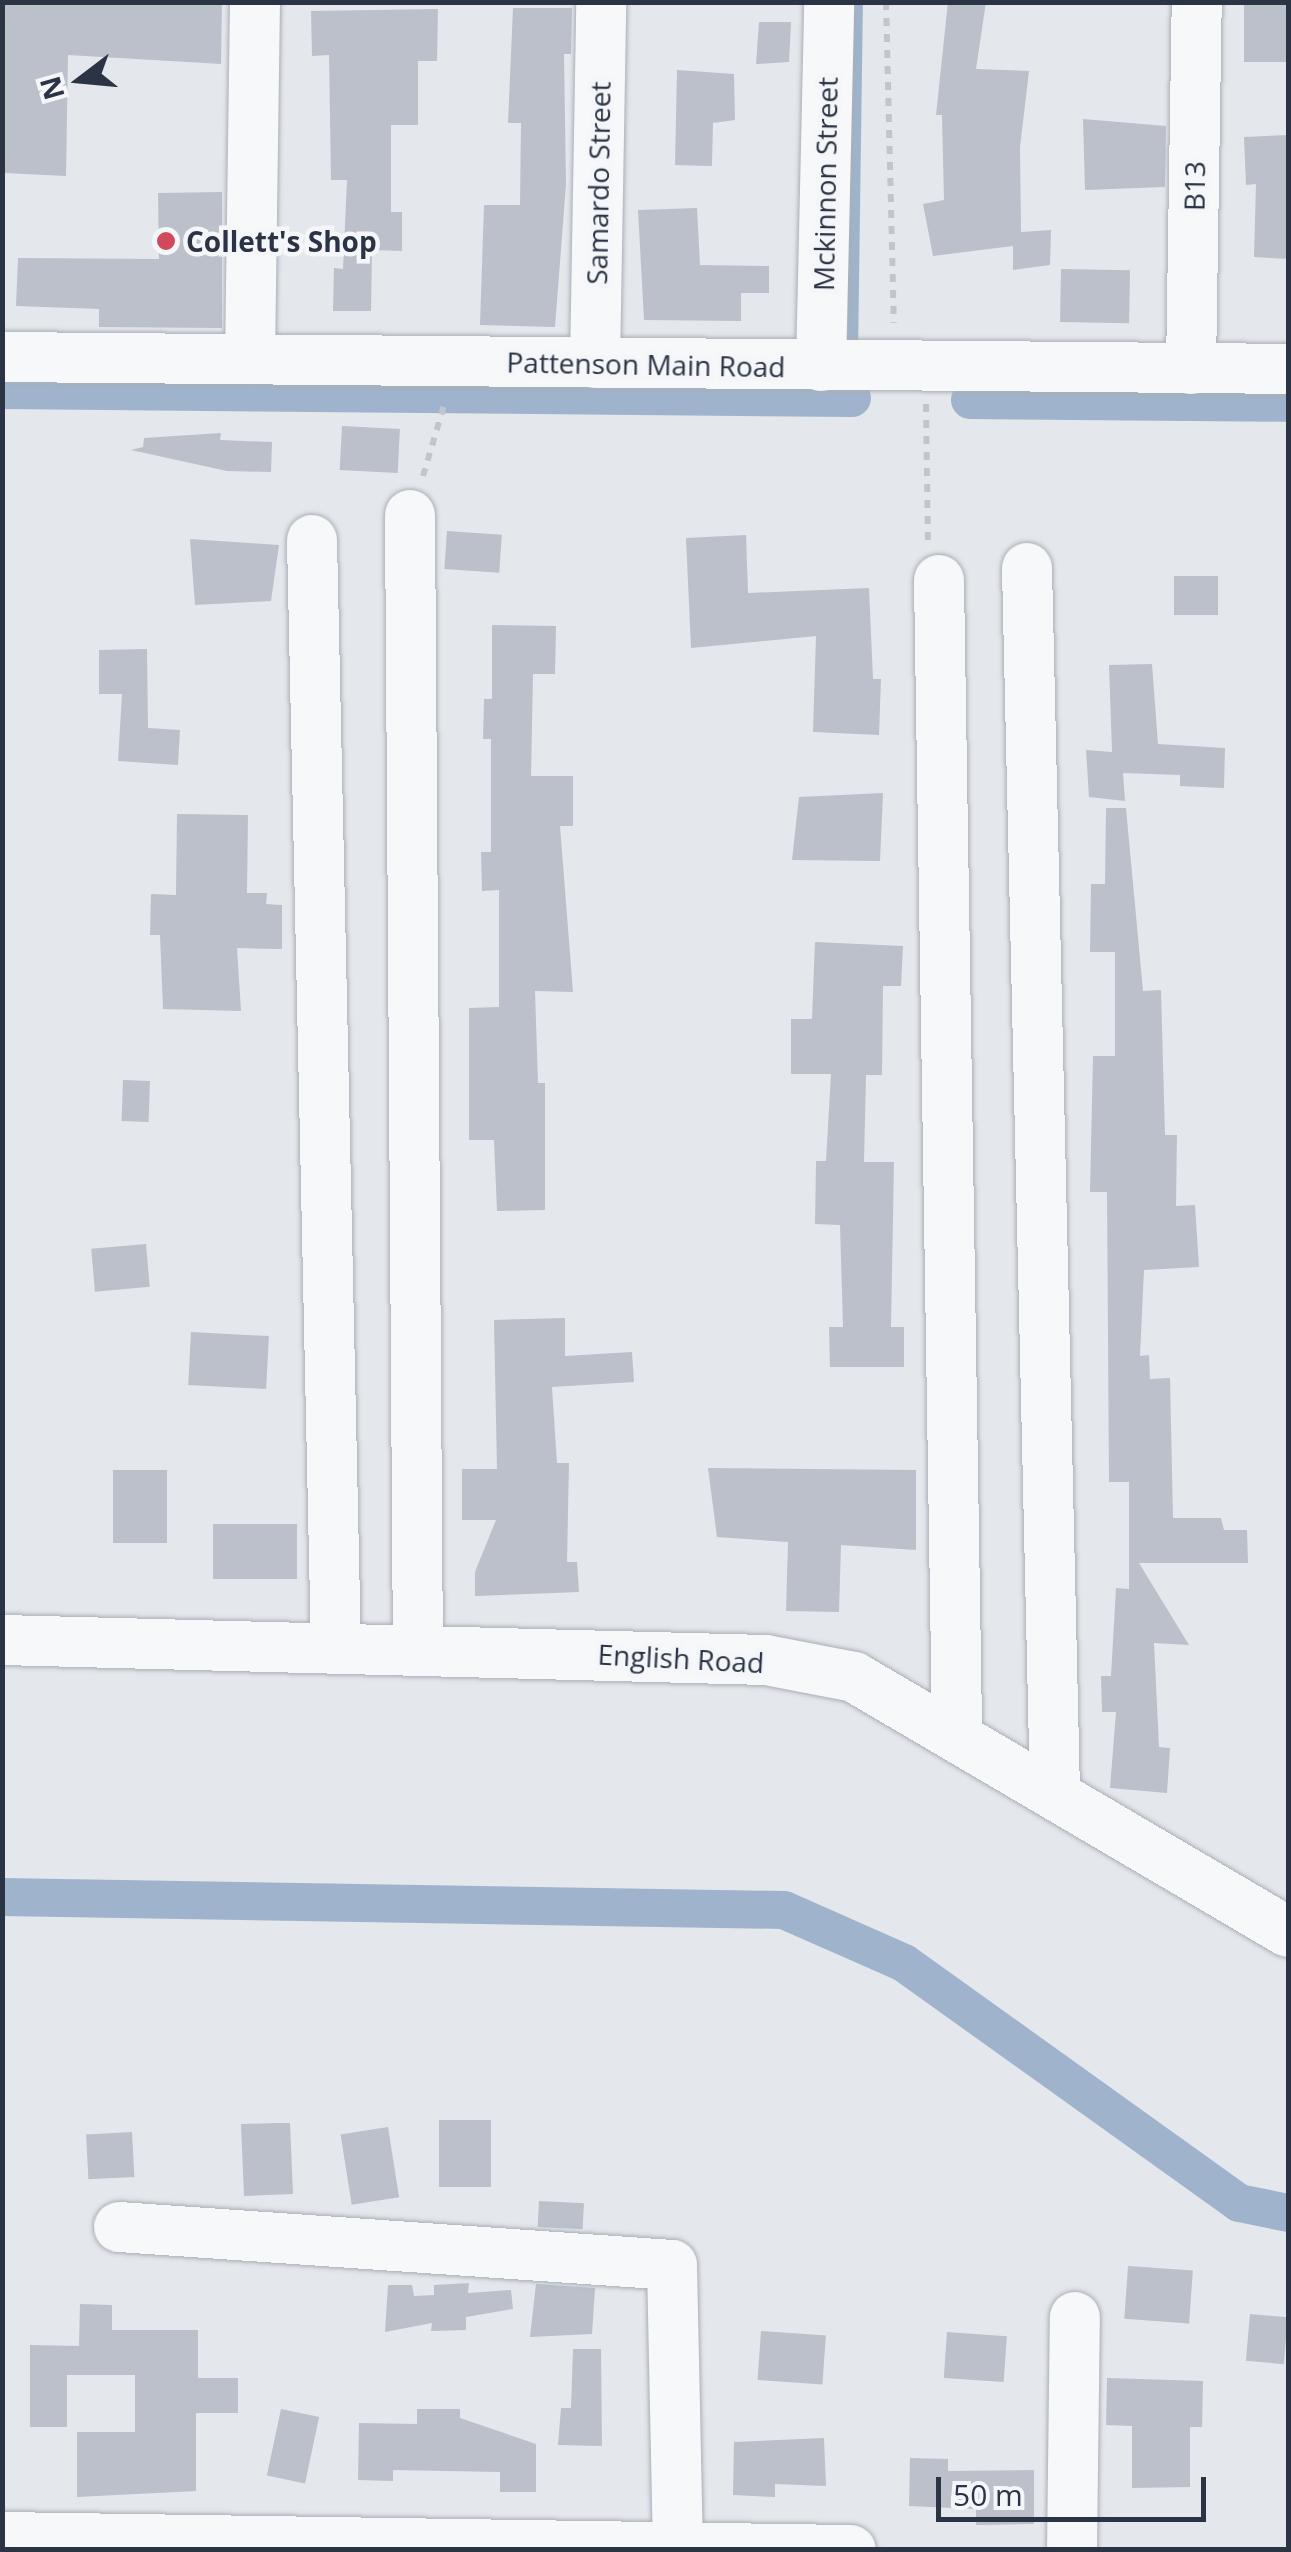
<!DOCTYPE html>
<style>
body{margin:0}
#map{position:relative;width:1291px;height:2552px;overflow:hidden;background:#e4e7ec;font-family:"Open Sans",sans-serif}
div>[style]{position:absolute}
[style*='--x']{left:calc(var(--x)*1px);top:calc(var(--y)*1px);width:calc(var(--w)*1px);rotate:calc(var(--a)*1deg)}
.stream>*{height:11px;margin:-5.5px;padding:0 5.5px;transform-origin:5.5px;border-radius:5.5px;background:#9fb4cc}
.canal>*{height:38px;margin:-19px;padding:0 19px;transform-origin:19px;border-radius:19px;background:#9fb4cc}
.building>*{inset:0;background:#bbc0ca;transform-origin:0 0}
.path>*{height:6px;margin-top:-3px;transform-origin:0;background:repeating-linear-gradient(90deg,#c2c5cb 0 8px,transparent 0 16px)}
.roads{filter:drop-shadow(0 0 2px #a9aeb7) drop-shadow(0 0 2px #a9aeb7)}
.minor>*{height:50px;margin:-25px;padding:0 25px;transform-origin:25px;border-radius:25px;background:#f7f8fa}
.dots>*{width:28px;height:28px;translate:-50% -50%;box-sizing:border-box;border:5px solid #f4f6f9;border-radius:50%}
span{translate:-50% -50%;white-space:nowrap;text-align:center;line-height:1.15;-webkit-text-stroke:9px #f4f6f9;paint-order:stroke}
.street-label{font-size:28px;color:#2b3445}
.poi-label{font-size:28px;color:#2b3445;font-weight:700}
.left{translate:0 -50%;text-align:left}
.frame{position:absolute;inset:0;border:5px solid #2b3445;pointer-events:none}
.north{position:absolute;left:30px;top:30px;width:100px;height:100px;-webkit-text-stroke:8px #f4f6f9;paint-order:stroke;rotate:254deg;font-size:28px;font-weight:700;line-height:40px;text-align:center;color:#2b3445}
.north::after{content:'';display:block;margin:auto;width:35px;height:45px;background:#2b3445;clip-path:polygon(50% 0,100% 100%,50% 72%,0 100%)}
.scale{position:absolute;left:936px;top:2477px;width:270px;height:45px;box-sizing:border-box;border:5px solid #2b3445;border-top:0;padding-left:12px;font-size:30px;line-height:35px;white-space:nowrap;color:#2b3445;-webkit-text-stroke:8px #f4f6f9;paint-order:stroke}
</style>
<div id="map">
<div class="stream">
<i style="--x:852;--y:354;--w:352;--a:-89.2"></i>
</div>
<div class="canal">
<i style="--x:2;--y:390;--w:850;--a:0.54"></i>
<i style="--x:970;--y:400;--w:318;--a:0.5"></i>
<i style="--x:2;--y:1897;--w:782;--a:0.95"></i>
<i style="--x:784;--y:1910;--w:131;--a:23.8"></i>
<i style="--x:904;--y:1963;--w:412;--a:35.6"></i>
<i style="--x:1239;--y:2203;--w:50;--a:11.5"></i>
</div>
<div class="building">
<i style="clip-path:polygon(2px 2px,222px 2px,221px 64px,68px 55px,66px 176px,4px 173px)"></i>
<i style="clip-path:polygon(948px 2px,986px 2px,976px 69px,1029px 71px,1020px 147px,1021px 232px,1051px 230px,1050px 265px,1013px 270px,1013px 246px,933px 256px,923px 204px,944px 200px,942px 115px,936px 115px)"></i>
<i style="left:1244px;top:2px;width:44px;height:60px"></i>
<i style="clip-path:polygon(513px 8px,572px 8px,571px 54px,564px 54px,566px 184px,555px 327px,480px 325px,484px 205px,520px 205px,521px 123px,508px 123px)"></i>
<i style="clip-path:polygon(438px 9px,437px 61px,418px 61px,418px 125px,391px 125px,391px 212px,402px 212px,402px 251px,372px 250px,371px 311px,333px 311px,334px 268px,343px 269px,347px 180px,331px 180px,329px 55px,312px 56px,311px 11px)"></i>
<i style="clip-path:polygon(759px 22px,791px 22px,789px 62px,756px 64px)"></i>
<i style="clip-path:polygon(677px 70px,734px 74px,735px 120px,713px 123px,712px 166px,675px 165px)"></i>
<i style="clip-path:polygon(1083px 119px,1166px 126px,1165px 187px,1085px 190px)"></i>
<i style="clip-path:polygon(1288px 135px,1288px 259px,1254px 257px,1256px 184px,1246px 185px,1244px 137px)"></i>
<i style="clip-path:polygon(222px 192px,222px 328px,99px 327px,99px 309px,16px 306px,18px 258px,159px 259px,158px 193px)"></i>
<i style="clip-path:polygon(697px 208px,700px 265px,769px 266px,769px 293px,741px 293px,741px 321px,644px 320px,638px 210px)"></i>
<i style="left:1061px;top:269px;width:69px;height:53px;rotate:1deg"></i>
<i style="left:342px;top:426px;width:58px;height:44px;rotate:3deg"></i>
<i style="clip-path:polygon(221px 433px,220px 440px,272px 442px,271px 472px,227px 471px,131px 450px,143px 447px,144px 438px)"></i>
<i style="left:447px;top:531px;width:55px;height:38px;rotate:4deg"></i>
<i style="clip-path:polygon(746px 535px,748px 593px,869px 588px,873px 679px,881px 679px,879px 735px,813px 732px,816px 636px,691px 648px,686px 538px)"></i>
<i style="clip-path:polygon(190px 539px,279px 545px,271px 601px,195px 605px)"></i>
<i style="left:1174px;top:576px;width:44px;height:39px"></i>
<i style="clip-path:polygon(492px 625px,556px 626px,555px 674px,533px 674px,531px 776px,573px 776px,573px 826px,560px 826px,573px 992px,535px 991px,538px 1083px,545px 1083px,545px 1210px,497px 1211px,494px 1140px,469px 1140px,469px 1008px,499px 1007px,499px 890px,482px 891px,481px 852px,491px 852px,491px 739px,483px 739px,484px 699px,492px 699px)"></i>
<i style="clip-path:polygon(147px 649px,148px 728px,180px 730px,178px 765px,118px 761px,122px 694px,99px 694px,99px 650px)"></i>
<i style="clip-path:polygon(1152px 664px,1158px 744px,1225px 748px,1224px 788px,1180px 786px,1180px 775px,1123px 773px,1125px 801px,1089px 797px,1086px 750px,1112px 752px,1109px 665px)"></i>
<i style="clip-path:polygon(883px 793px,880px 861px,792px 860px,799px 797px)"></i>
<i style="clip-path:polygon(1106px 808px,1126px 808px,1143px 991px,1161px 990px,1165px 1135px,1177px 1135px,1176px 1206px,1195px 1205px,1199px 1267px,1144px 1270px,1140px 1356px,1149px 1355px,1150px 1379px,1170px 1378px,1173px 1518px,1221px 1518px,1224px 1530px,1247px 1530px,1248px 1563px,1139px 1563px,1189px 1645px,1154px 1643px,1159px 1747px,1170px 1748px,1167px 1793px,1110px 1788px,1116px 1712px,1102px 1712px,1101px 1676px,1111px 1676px,1116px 1588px,1129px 1589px,1129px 1482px,1109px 1482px,1107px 1192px,1090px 1192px,1093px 1056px,1115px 1056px,1115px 952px,1090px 952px,1091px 884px,1105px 884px)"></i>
<i style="clip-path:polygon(177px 814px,248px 815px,247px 893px,267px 893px,266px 904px,282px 905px,282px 949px,237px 948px,241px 1011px,163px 1009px,160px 935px,150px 935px,151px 894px,176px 895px)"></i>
<i style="clip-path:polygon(815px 942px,903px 946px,901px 986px,883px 986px,882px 1075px,866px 1075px,864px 1162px,894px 1162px,891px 1327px,904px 1327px,904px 1367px,830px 1367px,829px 1327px,843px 1327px,840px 1225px,815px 1224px,816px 1161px,826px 1161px,831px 1074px,791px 1074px,791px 1019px,812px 1019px)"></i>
<i style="left:123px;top:1080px;width:27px;height:41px;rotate:2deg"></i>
<i style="left:146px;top:1244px;width:43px;height:55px;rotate:85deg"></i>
<i style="clip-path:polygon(565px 1318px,565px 1356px,632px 1352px,634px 1382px,552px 1387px,557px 1463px,569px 1463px,567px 1562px,577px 1562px,579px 1592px,475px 1596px,475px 1572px,496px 1520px,462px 1520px,462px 1469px,497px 1469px,494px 1320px)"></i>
<i style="left:191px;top:1332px;width:78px;height:53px;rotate:3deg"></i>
<i style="clip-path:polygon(708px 1468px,916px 1470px,916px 1550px,841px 1545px,839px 1612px,786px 1611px,788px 1542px,717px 1537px)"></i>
<i style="left:113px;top:1470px;width:54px;height:73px"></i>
<i style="left:213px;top:1524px;width:84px;height:55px"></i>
<i style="left:439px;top:2120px;width:52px;height:67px"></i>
<i style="clip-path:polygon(276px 2123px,290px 2123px,293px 2194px,244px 2196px,241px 2124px)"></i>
<i style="left:388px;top:2127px;width:71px;height:48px;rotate:81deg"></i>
<i style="left:132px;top:2132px;width:45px;height:46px;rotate:87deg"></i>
<i style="left:539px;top:2201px;width:45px;height:26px;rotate:3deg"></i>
<i style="left:1128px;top:2266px;width:65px;height:53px;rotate:4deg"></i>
<i style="clip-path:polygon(469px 2283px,468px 2293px,511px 2290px,513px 2309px,466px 2317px,466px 2330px,431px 2331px,432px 2323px,385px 2332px,388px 2285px,412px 2285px,414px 2296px,434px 2295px,434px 2285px)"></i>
<i style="clip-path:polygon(536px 2284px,595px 2288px,592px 2334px,530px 2337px)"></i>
<i style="clip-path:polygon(80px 2304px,112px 2305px,112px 2330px,198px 2330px,198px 2378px,238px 2378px,238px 2413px,196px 2413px,196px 2491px,77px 2497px,77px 2432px,135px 2432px,135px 2375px,67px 2375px,67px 2427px,30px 2427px,30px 2345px,79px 2346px)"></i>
<i style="left:1250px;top:2314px;width:38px;height:47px;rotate:5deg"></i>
<i style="left:761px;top:2331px;width:65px;height:49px;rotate:4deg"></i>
<i style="left:947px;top:2332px;width:60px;height:46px;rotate:4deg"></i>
<i style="clip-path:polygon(573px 2349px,601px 2349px,602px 2446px,558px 2445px,561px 2408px,571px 2408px)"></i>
<i style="clip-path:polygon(1107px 2378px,1203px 2381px,1202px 2427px,1190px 2427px,1190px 2487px,1132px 2488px,1132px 2426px,1106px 2425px)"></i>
<i style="left:281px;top:2409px;width:39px;height:68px;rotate:12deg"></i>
<i style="clip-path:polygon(417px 2409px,460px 2409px,460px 2418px,536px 2444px,536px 2492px,500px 2492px,500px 2472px,393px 2470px,393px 2481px,358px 2480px,359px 2423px,417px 2424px)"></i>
<i style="clip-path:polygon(824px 2438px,826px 2486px,775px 2484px,775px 2497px,733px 2495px,734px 2442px)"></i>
<i style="clip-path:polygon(910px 2458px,948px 2459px,948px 2471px,1034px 2470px,1034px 2524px,976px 2525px,976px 2509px,909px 2506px)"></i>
</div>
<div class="path">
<i style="--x:886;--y:2;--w:321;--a:88.6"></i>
<i style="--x:926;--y:404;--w:137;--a:89.2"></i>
<i style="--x:423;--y:476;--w:77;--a:-73.4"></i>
</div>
<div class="roads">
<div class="minor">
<i style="--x:2;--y:357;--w:1286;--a:0.53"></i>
<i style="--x:250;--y:359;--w:357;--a:-89.2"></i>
<i style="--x:595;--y:363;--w:361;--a:-89"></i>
<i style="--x:821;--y:366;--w:364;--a:-88.7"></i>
<i style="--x:1191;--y:369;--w:367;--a:-89.1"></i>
<i style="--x:410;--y:515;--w:1133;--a:89.6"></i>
<i style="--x:312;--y:540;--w:1107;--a:88.76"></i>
<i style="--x:1027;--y:568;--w:1222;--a:88.69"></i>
<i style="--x:939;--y:580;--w:1152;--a:89.1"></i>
<i style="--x:2;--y:1640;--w:764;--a:1.5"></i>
<i style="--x:766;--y:1660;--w:90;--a:10.9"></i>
<i style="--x:854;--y:1677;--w:503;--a:30.44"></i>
<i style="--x:119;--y:2227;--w:554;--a:3.93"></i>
<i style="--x:672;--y:2265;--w:285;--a:88.8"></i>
<i style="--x:2;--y:2537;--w:849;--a:0.88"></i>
<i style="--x:1072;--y:2550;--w:233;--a:-89.3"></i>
</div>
</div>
<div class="dots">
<i style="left:166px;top:241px;background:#d1495b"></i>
</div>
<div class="street-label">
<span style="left:598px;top:183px;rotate:-89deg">Samardo Street</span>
<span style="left:825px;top:184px;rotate:-89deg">Mckinnon Street</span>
<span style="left:1194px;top:186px;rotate:-89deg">B13</span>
<span style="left:646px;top:364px;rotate:1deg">Pattenson Main Road</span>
<span style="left:681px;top:1658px;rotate:3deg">English Road</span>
</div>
<div class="poi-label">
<span class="left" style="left:186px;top:241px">Collett's Shop</span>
</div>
<div class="frame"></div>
<div class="north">N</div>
<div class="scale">50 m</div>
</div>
